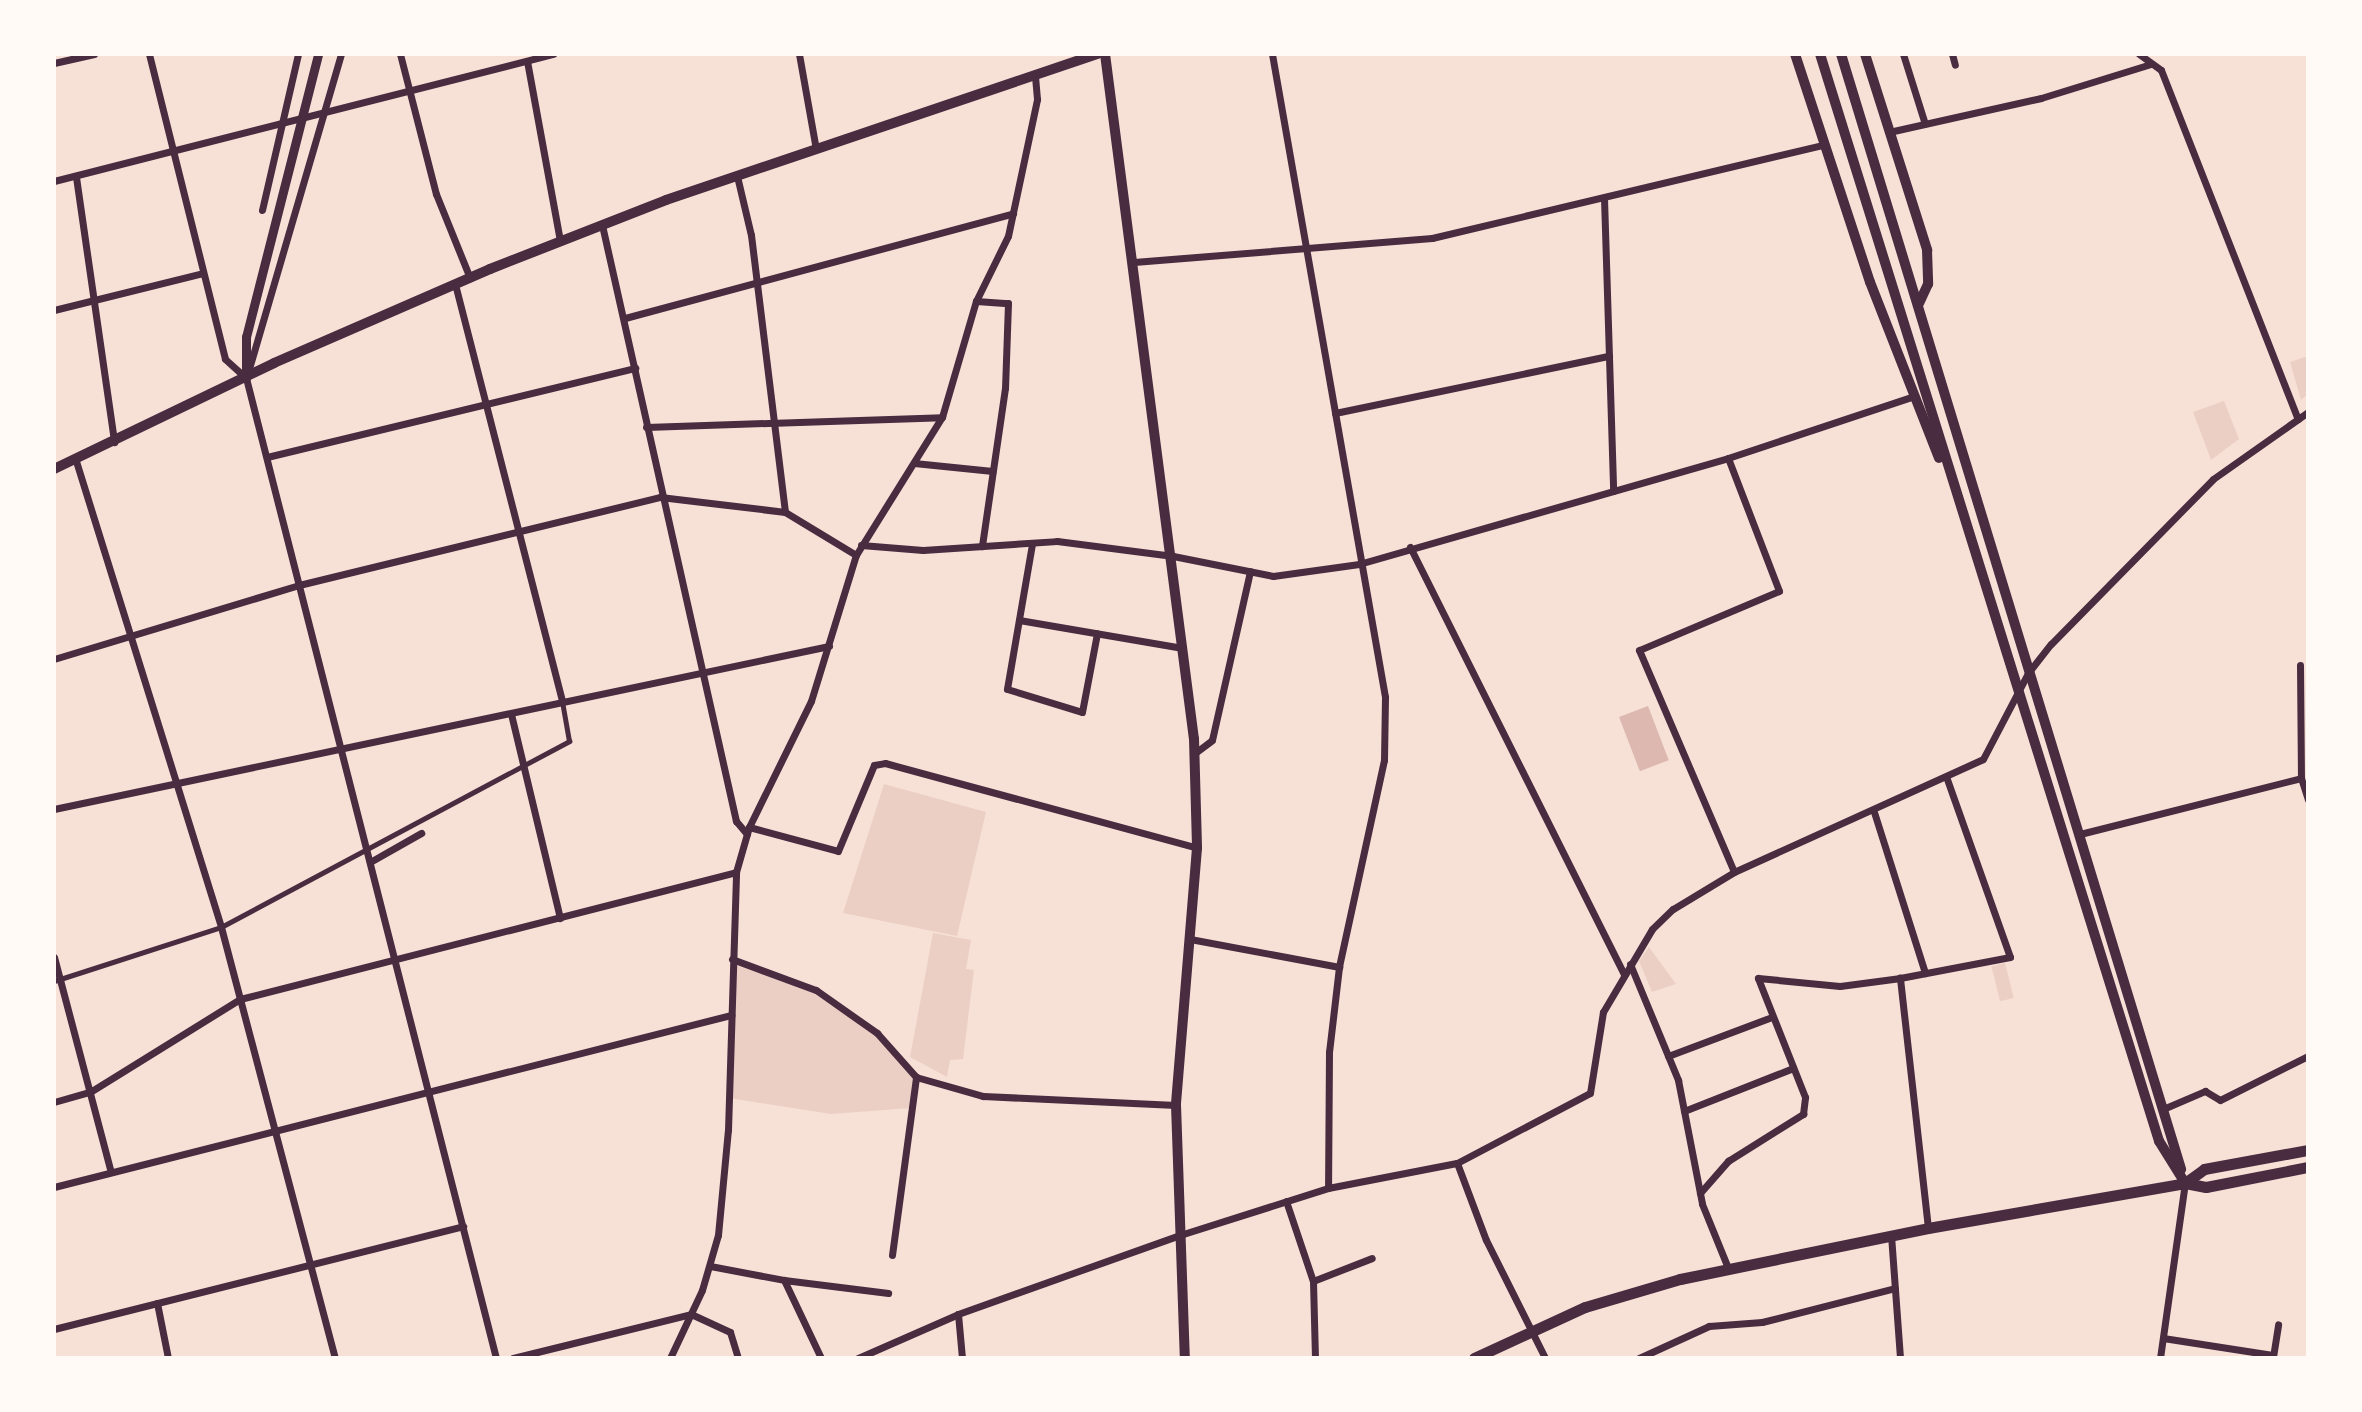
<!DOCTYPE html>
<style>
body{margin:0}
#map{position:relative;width:2362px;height:1412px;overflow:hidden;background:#f7e1d7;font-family:Barlow,sans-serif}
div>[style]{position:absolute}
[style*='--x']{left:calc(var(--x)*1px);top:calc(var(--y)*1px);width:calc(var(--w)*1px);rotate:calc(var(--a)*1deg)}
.green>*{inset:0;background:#ebcfc5;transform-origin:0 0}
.water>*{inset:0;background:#dcb8b0;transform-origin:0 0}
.pedestrian>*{height:5px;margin:-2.5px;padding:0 2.5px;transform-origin:2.5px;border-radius:2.5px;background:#4a2c40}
.minor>*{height:7px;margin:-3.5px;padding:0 3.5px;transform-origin:3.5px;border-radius:3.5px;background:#4a2c40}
.tertiary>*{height:9px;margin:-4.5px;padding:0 4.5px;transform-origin:4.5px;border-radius:4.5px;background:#4a2c40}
.secondary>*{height:10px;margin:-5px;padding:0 5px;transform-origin:5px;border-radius:5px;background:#4a2c40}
.primary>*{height:11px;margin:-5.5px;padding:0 5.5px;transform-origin:5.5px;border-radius:5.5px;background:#4a2c40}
span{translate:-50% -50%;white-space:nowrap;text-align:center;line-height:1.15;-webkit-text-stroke:8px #fffaf5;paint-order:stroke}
.frame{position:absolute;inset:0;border:56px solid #fffaf5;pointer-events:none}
</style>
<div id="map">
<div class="green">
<i style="clip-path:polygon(2308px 356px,2308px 394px,2301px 400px,2290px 362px)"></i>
<i style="clip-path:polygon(2224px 401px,2239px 439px,2211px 460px,2193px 412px)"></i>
<i style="clip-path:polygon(884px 784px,986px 812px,957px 936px,843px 913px)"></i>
<i style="clip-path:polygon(933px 933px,971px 940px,966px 969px,974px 970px,963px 1059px,950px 1060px,947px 1077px,910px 1057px)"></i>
<i style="clip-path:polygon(1649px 947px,1676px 984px,1652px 992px,1639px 961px)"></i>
<i style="clip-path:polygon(732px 959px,816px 990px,877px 1033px,916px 1077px,911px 1108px,831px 1114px,729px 1098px)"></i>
<i style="left:2005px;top:963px;width:36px;height:14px;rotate:76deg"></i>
</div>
<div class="water">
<i style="left:1648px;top:706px;width:58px;height:31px;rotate:69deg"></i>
</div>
<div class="pedestrian">
<i style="--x:54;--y:981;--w:176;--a:-17.9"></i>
<i style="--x:221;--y:927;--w:395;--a:-28.1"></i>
<i style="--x:569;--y:741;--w:40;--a:-100"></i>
</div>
<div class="minor">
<i style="--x:149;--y:54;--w:314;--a:76"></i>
<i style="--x:225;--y:359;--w:27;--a:42"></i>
<i style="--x:341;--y:54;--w:338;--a:106.3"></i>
<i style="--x:246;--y:378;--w:1011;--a:75.69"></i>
<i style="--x:400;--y:54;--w:145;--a:75.6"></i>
<i style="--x:436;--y:194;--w:91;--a:68"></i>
<i style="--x:799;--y:54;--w:97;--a:79.9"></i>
<i style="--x:1272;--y:54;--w:653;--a:80.03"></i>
<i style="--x:1385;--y:697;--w:63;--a:90.9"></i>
<i style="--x:1384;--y:760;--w:212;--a:102.3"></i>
<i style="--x:1339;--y:967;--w:86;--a:96.7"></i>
<i style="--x:1329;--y:1052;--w:136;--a:90.4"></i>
<i style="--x:1903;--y:54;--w:73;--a:72.6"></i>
<i style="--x:1952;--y:54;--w:11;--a:75"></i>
<i style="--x:2139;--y:54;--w:27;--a:36"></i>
<i style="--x:2161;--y:70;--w:375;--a:68.6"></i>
<i style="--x:527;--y:61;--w:183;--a:79.6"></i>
<i style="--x:54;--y:63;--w:41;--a:-12.7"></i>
<i style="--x:1889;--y:132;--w:156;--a:-12.6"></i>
<i style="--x:2041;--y:98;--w:115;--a:-17.2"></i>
<i style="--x:737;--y:176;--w:61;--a:76.7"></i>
<i style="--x:751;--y:235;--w:279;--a:83"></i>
<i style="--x:76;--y:177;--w:268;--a:81.8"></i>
<i style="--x:54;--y:181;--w:515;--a:-14.28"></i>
<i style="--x:1604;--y:198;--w:293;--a:88.2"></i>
<i style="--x:262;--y:210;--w:160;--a:-77"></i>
<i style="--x:602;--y:225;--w:611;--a:77.33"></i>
<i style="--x:736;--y:821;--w:17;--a:50"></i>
<i style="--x:1134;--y:262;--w:299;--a:-4.6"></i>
<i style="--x:1432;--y:238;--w:402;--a:-13.4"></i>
<i style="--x:455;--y:284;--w:431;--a:75.6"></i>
<i style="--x:976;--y:301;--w:32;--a:4"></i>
<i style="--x:1008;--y:303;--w:85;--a:92"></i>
<i style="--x:1005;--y:388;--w:160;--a:98.3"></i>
<i style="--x:54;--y:310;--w:150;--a:-13.9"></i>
<i style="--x:625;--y:318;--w:402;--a:-15.1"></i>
<i style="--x:1335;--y:413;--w:280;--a:-11.8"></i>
<i style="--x:646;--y:427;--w:296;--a:-1.9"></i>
<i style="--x:267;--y:457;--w:379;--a:-13.6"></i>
<i style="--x:1728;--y:458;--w:142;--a:69"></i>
<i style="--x:1779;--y:591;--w:152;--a:157.1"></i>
<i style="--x:1639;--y:650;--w:241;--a:66.8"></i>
<i style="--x:76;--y:461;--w:488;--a:72.7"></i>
<i style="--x:221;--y:927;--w:446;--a:75.2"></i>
<i style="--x:914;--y:463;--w:79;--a:5.8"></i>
<i style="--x:1032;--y:544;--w:147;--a:99.8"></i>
<i style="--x:1007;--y:689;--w:78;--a:17"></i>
<i style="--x:1082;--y:712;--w:80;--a:-79.2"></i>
<i style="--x:861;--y:545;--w:62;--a:4.6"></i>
<i style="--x:923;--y:550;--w:134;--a:-3.8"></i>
<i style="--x:1057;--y:541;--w:117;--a:7.4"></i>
<i style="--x:1173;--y:556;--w:102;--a:11.3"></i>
<i style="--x:1273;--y:576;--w:87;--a:-7.9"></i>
<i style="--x:1359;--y:564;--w:384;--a:-16"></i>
<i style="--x:1728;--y:458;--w:196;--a:-18.4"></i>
<i style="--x:1410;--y:547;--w:478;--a:63.4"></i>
<i style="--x:1019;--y:620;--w:166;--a:9.7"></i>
<i style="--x:54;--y:659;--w:256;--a:-16.8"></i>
<i style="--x:299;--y:585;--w:372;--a:-13.7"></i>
<i style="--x:660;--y:497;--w:126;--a:6.8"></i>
<i style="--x:785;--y:512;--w:83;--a:31.2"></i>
<i style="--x:2300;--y:665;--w:113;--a:89.5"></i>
<i style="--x:2301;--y:778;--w:23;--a:72"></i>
<i style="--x:511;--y:714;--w:210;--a:76.5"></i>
<i style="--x:1195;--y:753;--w:21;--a:-37"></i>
<i style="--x:1212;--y:740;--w:173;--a:-77.3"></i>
<i style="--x:54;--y:809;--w:792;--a:-11.88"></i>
<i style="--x:1874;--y:812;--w:169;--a:72.4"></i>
<i style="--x:749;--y:827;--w:92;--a:15.1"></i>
<i style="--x:838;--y:851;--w:93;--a:-67.3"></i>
<i style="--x:874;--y:765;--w:11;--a:-10"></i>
<i style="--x:885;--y:763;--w:323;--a:15.2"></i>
<i style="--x:2080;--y:834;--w:228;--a:-14.2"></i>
<i style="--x:370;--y:862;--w:59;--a:-29.6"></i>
<i style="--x:1190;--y:939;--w:152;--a:10.6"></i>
<i style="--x:54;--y:957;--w:222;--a:75.2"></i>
<i style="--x:732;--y:959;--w:90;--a:20.3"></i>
<i style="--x:816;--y:990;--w:75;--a:35.2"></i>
<i style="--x:877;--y:1033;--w:59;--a:48.4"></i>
<i style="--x:916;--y:1077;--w:70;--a:15.8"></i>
<i style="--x:983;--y:1096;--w:193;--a:2.7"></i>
<i style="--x:1630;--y:964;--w:126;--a:67.5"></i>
<i style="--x:1678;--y:1080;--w:126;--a:79"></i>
<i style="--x:1702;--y:1204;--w:69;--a:67.9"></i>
<i style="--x:1668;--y:1056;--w:111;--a:-20.6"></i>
<i style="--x:54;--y:1102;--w:37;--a:-16"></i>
<i style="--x:90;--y:1092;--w:176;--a:-31.8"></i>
<i style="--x:240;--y:999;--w:512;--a:-14.36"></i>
<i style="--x:2163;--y:1109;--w:46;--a:-23.2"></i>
<i style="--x:2205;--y:1091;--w:17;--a:31"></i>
<i style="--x:2220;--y:1100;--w:98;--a:-26.6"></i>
<i style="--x:1684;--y:1111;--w:117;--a:-21.5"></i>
<i style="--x:1457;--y:1163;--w:82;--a:69.4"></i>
<i style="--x:1486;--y:1240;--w:132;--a:63.4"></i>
<i style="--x:54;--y:1187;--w:699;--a:-14.26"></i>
<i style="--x:1700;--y:1193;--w:43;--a:-48.8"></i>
<i style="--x:1728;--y:1161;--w:89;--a:-32.1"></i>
<i style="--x:1803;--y:1114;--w:17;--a:-83"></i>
<i style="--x:1805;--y:1097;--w:128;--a:-111.6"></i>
<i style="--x:1758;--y:978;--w:82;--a:5.6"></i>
<i style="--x:1840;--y:986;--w:61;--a:-7.6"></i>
<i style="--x:1286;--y:1201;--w:84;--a:71.4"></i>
<i style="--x:1928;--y:1228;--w:252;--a:-96.4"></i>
<i style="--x:1900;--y:978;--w:112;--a:-10.8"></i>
<i style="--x:2010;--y:957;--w:189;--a:-109.5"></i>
<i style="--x:1891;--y:1235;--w:123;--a:85.8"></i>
<i style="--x:892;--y:1255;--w:180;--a:-82.3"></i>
<i style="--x:710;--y:1266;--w:75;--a:10.7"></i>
<i style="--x:784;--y:1280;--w:86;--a:64.6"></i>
<i style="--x:784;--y:1280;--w:105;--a:7.1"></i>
<i style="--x:157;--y:1303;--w:56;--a:78.7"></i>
<i style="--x:958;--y:1314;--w:44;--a:84.8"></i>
<i style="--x:54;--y:1329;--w:422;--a:-14.1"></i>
<i style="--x:2163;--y:1338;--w:111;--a:8.8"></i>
<i style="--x:2273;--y:1357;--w:33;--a:-81"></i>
<i style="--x:513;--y:1358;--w:183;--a:-13.9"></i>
<i style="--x:691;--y:1314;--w:43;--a:24.8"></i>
<i style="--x:730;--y:1332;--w:27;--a:73"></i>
<i style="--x:670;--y:1358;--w:75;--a:-64.8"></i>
<i style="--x:702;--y:1290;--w:57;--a:-73.8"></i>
<i style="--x:718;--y:1235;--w:105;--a:-84.6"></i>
<i style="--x:728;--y:1130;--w:258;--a:-88.2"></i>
<i style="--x:736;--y:872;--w:47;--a:-73.9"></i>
<i style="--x:749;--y:827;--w:140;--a:-63.8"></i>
<i style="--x:811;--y:701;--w:153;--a:-72.9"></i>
<i style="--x:856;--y:555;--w:163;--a:-58.1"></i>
<i style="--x:942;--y:417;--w:121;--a:-73.7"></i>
<i style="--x:976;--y:301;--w:72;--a:-63.8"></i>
<i style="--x:1008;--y:236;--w:140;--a:-78"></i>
<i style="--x:1037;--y:99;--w:24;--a:-95"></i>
<i style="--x:858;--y:1358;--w:109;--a:-23.7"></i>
<i style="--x:958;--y:1314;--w:236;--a:-19.6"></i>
<i style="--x:1180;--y:1235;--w:155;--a:-17.6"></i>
<i style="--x:1328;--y:1188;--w:131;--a:-11"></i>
<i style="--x:1457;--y:1163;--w:150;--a:-27.8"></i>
<i style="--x:1590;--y:1093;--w:82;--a:-80.9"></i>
<i style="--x:1603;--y:1012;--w:96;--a:-59.4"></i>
<i style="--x:1652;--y:929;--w:29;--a:-44"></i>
<i style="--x:1673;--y:909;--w:71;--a:-31.2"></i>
<i style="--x:1734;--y:872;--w:273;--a:-24.4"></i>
<i style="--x:1983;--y:759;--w:97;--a:-62.4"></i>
<i style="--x:2028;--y:673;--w:37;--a:-52"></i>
<i style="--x:2051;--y:644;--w:231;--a:-45.5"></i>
<i style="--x:2213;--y:479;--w:116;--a:-35.2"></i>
<i style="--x:1315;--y:1358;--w:77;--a:-91.5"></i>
<i style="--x:1313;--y:1281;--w:63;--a:-21.3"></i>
<i style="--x:1639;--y:1358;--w:77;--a:-24.6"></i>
<i style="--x:1709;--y:1326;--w:53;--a:-4.3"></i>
<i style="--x:1762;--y:1322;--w:137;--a:-14.3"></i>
<i style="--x:2160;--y:1358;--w:177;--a:-81.9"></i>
</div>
<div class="tertiary">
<i style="--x:246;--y:378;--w:41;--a:-90"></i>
<i style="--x:246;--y:337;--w:292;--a:-75.7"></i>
</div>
<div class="secondary">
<i style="--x:1105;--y:54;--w:691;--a:82.6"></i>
<i style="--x:1194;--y:739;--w:109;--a:88.4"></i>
<i style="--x:1197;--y:848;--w:258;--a:94.7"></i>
<i style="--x:1176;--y:1105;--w:253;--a:88"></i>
<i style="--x:1795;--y:54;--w:240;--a:71.8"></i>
<i style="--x:1870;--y:282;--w:189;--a:68.6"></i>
<i style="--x:1820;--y:54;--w:1139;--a:72.68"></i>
<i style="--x:2159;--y:1141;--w:49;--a:58.2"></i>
<i style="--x:1841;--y:54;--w:1166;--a:73.04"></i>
<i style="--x:1865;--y:54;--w:206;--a:72.4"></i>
<i style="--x:1927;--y:250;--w:34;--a:88"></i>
<i style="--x:1928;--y:284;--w:21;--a:115"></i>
<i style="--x:54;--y:469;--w:244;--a:-25.7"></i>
<i style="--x:274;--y:363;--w:236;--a:-23.5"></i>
<i style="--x:490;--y:269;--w:189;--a:-21.4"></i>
<i style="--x:666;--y:200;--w:456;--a:-18.7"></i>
</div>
<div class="primary">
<i style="--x:2185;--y:1183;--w:24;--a:-36"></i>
<i style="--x:2204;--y:1169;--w:106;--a:-10.4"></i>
<i style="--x:1474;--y:1358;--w:122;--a:-24.7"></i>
<i style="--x:1585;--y:1307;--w:99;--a:-16.4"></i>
<i style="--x:1680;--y:1279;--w:253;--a:-11.6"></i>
<i style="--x:1928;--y:1228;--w:261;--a:-9.9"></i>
<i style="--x:2185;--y:1183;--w:21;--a:11"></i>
<i style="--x:2206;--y:1187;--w:104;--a:-11.1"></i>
</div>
<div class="frame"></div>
</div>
